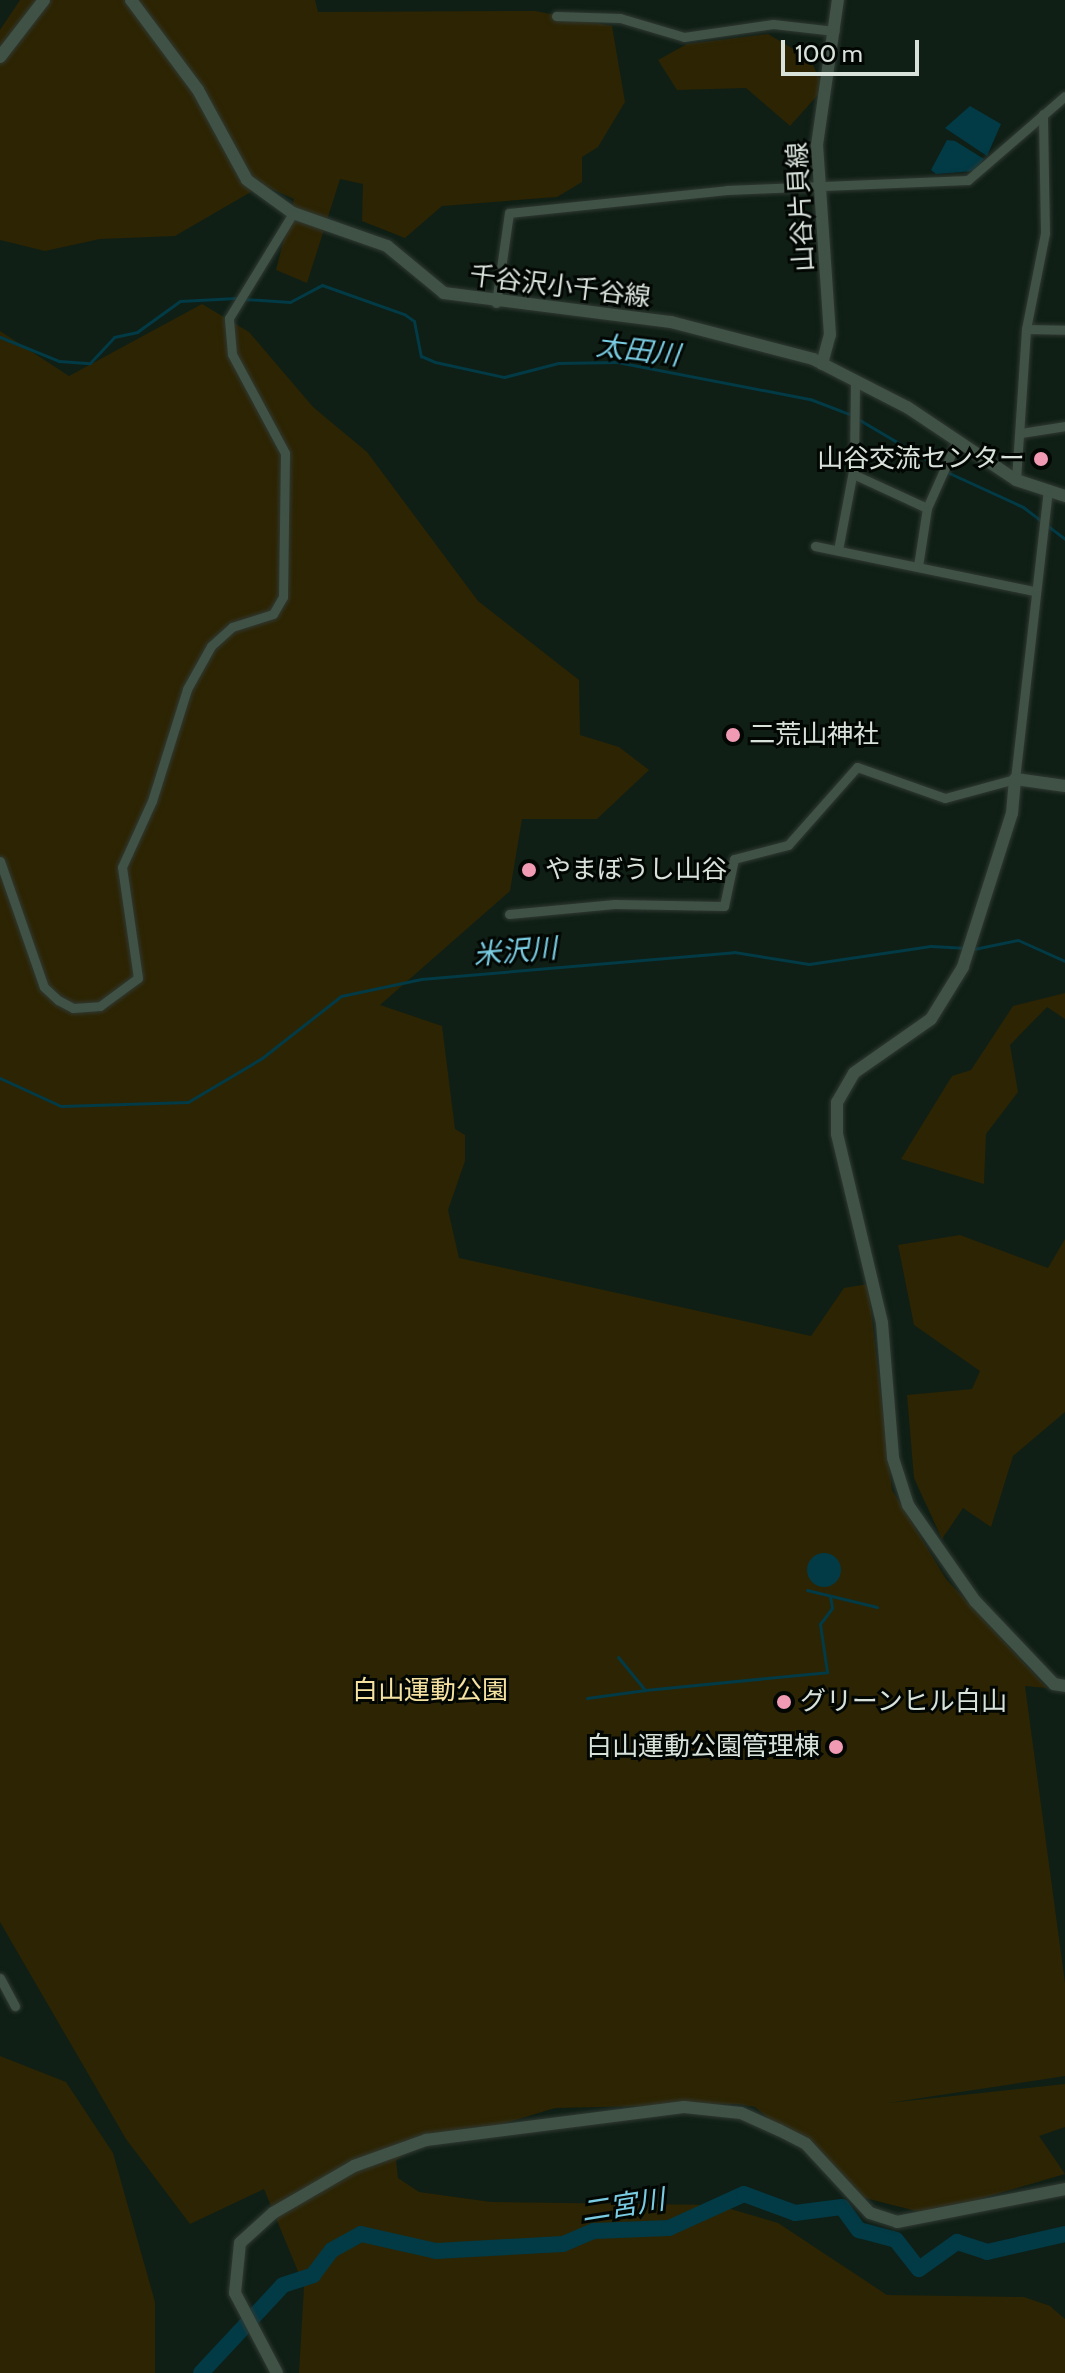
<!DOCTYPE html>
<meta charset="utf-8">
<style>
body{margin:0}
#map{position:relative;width:1065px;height:2373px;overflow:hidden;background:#0f1f15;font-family:Cabin,"Noto Sans JP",sans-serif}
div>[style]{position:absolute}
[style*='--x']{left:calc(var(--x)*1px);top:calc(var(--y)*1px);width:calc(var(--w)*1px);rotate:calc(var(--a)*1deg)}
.green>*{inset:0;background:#2d2403}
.water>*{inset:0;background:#023a46}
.round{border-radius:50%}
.stream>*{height:3px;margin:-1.5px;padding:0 1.5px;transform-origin:1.5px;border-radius:1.5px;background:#023a46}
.river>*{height:16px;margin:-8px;padding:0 8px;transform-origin:8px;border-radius:8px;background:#023a46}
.roads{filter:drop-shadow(0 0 2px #303933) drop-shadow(0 0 2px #303933)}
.street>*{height:9px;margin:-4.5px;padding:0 4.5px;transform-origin:4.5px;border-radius:4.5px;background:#405246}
.secondary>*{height:12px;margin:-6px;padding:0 6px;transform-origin:6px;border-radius:6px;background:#405246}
.dots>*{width:22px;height:22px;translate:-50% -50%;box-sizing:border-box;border:4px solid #030704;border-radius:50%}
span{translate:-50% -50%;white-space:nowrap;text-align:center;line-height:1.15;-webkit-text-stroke:6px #030704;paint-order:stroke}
.street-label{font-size:26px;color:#d8e2db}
.poi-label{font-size:26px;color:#d8e2db}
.right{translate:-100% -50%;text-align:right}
.left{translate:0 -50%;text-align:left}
.park-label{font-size:26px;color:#f6e2a0}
.water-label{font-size:28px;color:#79cce2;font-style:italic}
.scale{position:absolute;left:781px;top:40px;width:138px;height:36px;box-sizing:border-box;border:4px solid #d8e2db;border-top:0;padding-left:10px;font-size:24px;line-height:28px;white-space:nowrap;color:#d8e2db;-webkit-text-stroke:6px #030704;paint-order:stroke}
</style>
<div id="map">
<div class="green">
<i style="clip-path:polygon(20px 0,315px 0,318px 12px,535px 11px,612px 26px,625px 102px,598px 147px,582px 157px,582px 182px,557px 197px,442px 206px,405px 238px,362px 221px,363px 184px,340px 179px,307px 283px,276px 270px,294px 199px,263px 185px,175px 236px,100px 239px,45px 251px,0 240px,0 30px)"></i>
<i style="clip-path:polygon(768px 34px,810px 59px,824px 88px,790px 126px,746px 88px,677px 90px,658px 60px,687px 44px)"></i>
<i style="clip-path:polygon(202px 304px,249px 332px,313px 407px,367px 452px,478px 601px,579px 680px,580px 735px,619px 747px,649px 770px,597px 819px,522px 819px,510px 891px,380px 1005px,442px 1026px,455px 1129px,465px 1135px,465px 1161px,448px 1210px,459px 1258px,811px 1336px,844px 1288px,868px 1284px,892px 1490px,946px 1579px,1047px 1688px,1025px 1686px,1065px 1983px,1065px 2076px,888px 2103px,1065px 2084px,1065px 2127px,1039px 2136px,1065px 2174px,928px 2214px,857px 2196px,755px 2107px,737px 2104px,555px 2108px,409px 2152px,396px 2160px,398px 2178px,419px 2192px,491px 2202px,717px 2205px,778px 2223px,887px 2295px,1024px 2297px,1050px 2306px,1065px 2319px,1065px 2373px,299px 2373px,304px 2286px,264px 2189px,190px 2224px,126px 2139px,0 1922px,0 331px,69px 376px)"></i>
<i style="clip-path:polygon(1065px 993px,1065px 1019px,1047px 1007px,1010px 1045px,1018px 1092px,986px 1134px,984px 1184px,901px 1159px,952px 1076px,971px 1070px,1013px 1006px)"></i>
<i style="clip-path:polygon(960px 1235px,1048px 1268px,1065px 1239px,1065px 1412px,1013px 1456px,991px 1527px,963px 1508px,942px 1539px,914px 1478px,907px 1395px,972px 1389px,980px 1371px,914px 1325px,898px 1245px)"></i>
<i style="clip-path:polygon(0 2056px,66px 2082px,113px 2153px,155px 2302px,155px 2373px,0 2373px)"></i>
</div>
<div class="water">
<i style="clip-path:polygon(970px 106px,1001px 124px,987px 156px,945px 128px)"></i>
<i style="clip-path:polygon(947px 140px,955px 141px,984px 159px,974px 171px,936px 174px,931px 170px)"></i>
<i class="round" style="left:807px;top:1553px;width:34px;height:34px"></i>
</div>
<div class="stream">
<i style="--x:244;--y:299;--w:46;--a:3.7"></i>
<i style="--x:290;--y:302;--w:36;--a:-28"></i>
<i style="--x:322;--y:285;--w:87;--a:19.5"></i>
<i style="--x:404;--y:314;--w:12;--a:35"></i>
<i style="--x:414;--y:321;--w:36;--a:79"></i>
<i style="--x:421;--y:356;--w:15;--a:23"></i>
<i style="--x:435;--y:362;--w:71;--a:12.3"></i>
<i style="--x:504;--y:377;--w:56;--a:-14.5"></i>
<i style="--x:558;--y:363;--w:59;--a:-1"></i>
<i style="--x:617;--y:362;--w:197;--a:10.9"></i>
<i style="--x:810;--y:399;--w:45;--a:20.9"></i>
<i style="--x:0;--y:337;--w:64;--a:22.1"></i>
<i style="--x:59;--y:361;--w:31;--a:4"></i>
<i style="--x:90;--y:363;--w:35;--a:-47"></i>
<i style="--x:114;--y:337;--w:24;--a:-12"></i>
<i style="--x:137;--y:332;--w:53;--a:-35.8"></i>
<i style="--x:180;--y:301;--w:56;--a:-3.1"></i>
<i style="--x:858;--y:419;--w:96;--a:30.6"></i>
<i style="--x:947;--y:472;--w:84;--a:24.7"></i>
<i style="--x:1023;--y:507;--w:53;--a:37.3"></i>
<i style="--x:974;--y:949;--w:45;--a:-11.6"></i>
<i style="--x:1018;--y:940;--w:51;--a:24.1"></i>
<i style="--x:0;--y:1078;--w:67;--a:24.7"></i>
<i style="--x:61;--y:1106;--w:127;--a:-1.8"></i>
<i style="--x:188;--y:1102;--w:86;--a:-30.7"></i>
<i style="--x:262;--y:1058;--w:100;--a:-38.1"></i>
<i style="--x:341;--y:996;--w:82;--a:-12"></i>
<i style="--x:421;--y:979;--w:314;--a:-4.9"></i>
<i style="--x:734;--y:952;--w:76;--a:9.1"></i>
<i style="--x:809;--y:964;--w:123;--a:-8.4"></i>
<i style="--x:931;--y:946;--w:36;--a:3"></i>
<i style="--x:807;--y:1590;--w:72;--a:13.7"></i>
<i style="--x:618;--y:1657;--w:43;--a:50.7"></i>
<i style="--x:645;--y:1690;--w:183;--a:-5.6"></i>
<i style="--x:827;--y:1672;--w:49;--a:-98.3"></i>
<i style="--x:820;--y:1624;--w:20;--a:-53"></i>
<i style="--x:832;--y:1608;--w:12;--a:-99"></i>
<i style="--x:587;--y:1698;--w:59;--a:-7.9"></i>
</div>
<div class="river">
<i style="--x:201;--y:2373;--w:120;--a:-47"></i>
<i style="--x:283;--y:2285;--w:32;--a:-18"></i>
<i style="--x:313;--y:2275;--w:31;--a:-53"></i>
<i style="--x:332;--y:2250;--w:33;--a:-29"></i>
<i style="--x:361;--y:2234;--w:77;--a:12.8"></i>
<i style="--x:436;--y:2251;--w:127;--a:-3.2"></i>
<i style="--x:563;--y:2244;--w:34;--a:-23"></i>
<i style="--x:594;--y:2231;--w:75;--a:-2.3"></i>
<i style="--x:669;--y:2228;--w:82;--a:-24.4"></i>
<i style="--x:744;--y:2194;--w:54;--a:20.4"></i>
<i style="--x:795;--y:2213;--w:47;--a:-7.3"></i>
<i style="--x:842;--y:2207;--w:29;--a:54"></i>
<i style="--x:859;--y:2230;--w:38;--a:15"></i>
<i style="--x:896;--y:2240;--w:37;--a:52"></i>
<i style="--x:919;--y:2269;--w:47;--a:-35.4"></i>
<i style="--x:957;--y:2242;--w:32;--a:18"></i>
<i style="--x:987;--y:2252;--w:80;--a:-13"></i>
</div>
<div class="roads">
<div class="street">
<i style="--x:556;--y:16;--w:64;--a:1.8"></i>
<i style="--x:620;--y:18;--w:67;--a:16.5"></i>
<i style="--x:684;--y:37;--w:90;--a:-8.3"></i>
<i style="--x:773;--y:24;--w:62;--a:6.4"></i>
<i style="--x:496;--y:303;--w:91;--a:-81.8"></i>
<i style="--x:509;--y:213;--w:219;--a:-6"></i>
<i style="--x:727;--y:190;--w:241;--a:-2.4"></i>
<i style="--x:968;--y:180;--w:128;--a:-40.9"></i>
<i style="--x:1026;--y:329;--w:39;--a:1"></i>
<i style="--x:1021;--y:433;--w:45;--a:-9"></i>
<i style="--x:853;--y:474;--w:81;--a:24.7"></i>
<i style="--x:927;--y:508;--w:59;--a:98.8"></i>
<i style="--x:1016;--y:480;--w:151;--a:-86.2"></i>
<i style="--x:1026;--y:329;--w:98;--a:-78.8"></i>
<i style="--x:1045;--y:233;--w:119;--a:-91"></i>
<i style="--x:927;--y:508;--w:73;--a:-65.9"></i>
<i style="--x:815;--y:546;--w:224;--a:11.6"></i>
<i style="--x:838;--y:550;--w:86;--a:-79.3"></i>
<i style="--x:854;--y:465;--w:85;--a:-89.3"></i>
<i style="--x:0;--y:861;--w:133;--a:70.8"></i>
<i style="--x:44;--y:987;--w:19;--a:43"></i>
<i style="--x:58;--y:1000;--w:17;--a:28"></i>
<i style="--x:73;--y:1008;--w:27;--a:-4"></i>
<i style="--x:100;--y:1006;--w:47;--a:-36.4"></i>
<i style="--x:138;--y:978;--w:112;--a:-98.2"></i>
<i style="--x:122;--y:867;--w:72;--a:-65.6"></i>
<i style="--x:152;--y:801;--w:117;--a:-72.6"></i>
<i style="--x:187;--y:689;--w:49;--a:-60.8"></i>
<i style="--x:211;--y:646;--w:28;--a:-42"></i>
<i style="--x:232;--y:627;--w:43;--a:-17.6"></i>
<i style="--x:273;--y:614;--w:20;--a:-60"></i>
<i style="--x:283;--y:597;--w:144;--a:-89.2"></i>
<i style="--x:285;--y:453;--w:112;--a:-118.2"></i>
<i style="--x:232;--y:354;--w:36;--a:-95"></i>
<i style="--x:229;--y:318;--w:123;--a:-58.6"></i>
<i style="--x:509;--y:914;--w:106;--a:-5.4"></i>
<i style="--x:615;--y:904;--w:109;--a:1.1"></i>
<i style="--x:724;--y:906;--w:48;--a:-78"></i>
<i style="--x:734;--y:859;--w:56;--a:-14.5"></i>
<i style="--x:788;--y:845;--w:104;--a:-48.5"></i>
<i style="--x:857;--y:767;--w:93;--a:19.4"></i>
<i style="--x:945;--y:798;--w:73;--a:-15.2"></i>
<i style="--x:1015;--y:779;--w:290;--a:-83.5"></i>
<i style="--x:0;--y:1978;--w:32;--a:62"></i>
</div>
<div class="secondary">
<i style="--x:131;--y:0;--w:112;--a:53.3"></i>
<i style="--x:198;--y:90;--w:102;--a:61.4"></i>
<i style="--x:247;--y:180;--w:57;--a:35.7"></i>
<i style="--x:293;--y:213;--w:100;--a:19.3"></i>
<i style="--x:387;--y:246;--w:74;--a:39.5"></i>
<i style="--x:444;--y:293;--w:229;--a:7.3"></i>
<i style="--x:671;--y:322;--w:147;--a:14.6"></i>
<i style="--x:813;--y:359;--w:106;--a:27.1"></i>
<i style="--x:907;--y:407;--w:131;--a:33.8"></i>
<i style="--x:1016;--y:480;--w:52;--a:18.1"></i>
<i style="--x:0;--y:57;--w:72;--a:-52.3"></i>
<i style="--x:822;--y:364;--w:30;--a:-75"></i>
<i style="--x:830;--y:335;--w:190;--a:-93.9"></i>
<i style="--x:817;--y:145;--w:147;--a:-81.8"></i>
<i style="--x:1065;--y:786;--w:50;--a:-172"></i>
<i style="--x:1015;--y:779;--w:34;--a:95"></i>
<i style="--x:1012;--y:813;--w:162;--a:107.7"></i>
<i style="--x:963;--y:967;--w:61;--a:121.6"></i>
<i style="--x:931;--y:1019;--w:94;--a:145"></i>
<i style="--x:854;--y:1073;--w:34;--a:120"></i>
<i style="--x:837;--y:1102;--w:32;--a:90"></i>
<i style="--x:837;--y:1134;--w:194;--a:76.6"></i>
<i style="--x:882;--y:1323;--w:135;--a:85.3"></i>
<i style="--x:893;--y:1458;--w:49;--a:72.3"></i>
<i style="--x:908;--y:1505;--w:117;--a:55.1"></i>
<i style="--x:975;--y:1601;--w:115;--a:46.4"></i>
<i style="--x:1054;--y:1684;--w:11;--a:10"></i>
<i style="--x:277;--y:2373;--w:90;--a:-117.7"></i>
<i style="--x:235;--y:2293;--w:50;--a:-84.3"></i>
<i style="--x:240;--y:2243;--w:45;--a:-42.3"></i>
<i style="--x:273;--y:2213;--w:94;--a:-30.1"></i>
<i style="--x:354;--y:2166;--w:77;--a:-19.9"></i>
<i style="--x:426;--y:2140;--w:260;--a:-7.3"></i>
<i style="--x:684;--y:2107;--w:57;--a:6"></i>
<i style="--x:741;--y:2113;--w:42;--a:24.1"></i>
<i style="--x:779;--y:2130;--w:30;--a:27"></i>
<i style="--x:806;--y:2144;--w:94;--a:47.2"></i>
<i style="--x:870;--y:2213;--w:28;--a:18"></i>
<i style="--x:897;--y:2222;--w:171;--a:-11.1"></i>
</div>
</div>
<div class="dots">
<i style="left:1041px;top:459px;background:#f09ab4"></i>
<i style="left:733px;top:735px;background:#f09ab4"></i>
<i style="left:529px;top:870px;background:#f09ab4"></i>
<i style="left:784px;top:1702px;background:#f09ab4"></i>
<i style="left:836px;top:1747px;background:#f09ab4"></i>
</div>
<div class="street-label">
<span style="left:801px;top:207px;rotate:-93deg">山谷片貝線</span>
<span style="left:560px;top:287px;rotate:7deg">千谷沢小千谷線</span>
</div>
<div class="poi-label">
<span class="right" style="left:1025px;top:459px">山谷交流センター</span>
<span class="left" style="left:749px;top:735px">二荒山神社</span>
<span class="left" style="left:545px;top:870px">やまぼうし山谷</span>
<span class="left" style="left:800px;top:1702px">グリーンヒル白山</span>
<span class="right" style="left:820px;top:1747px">白山運動公園管理棟</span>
</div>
<div class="park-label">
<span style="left:430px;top:1691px">白山運動公園</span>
</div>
<div class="water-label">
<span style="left:638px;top:350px;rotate:7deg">太田川</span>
<span style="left:515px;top:951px;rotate:-5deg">米沢川</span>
<span style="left:623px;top:2205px;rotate:-9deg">二宮川</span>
</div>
<div class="scale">100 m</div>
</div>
